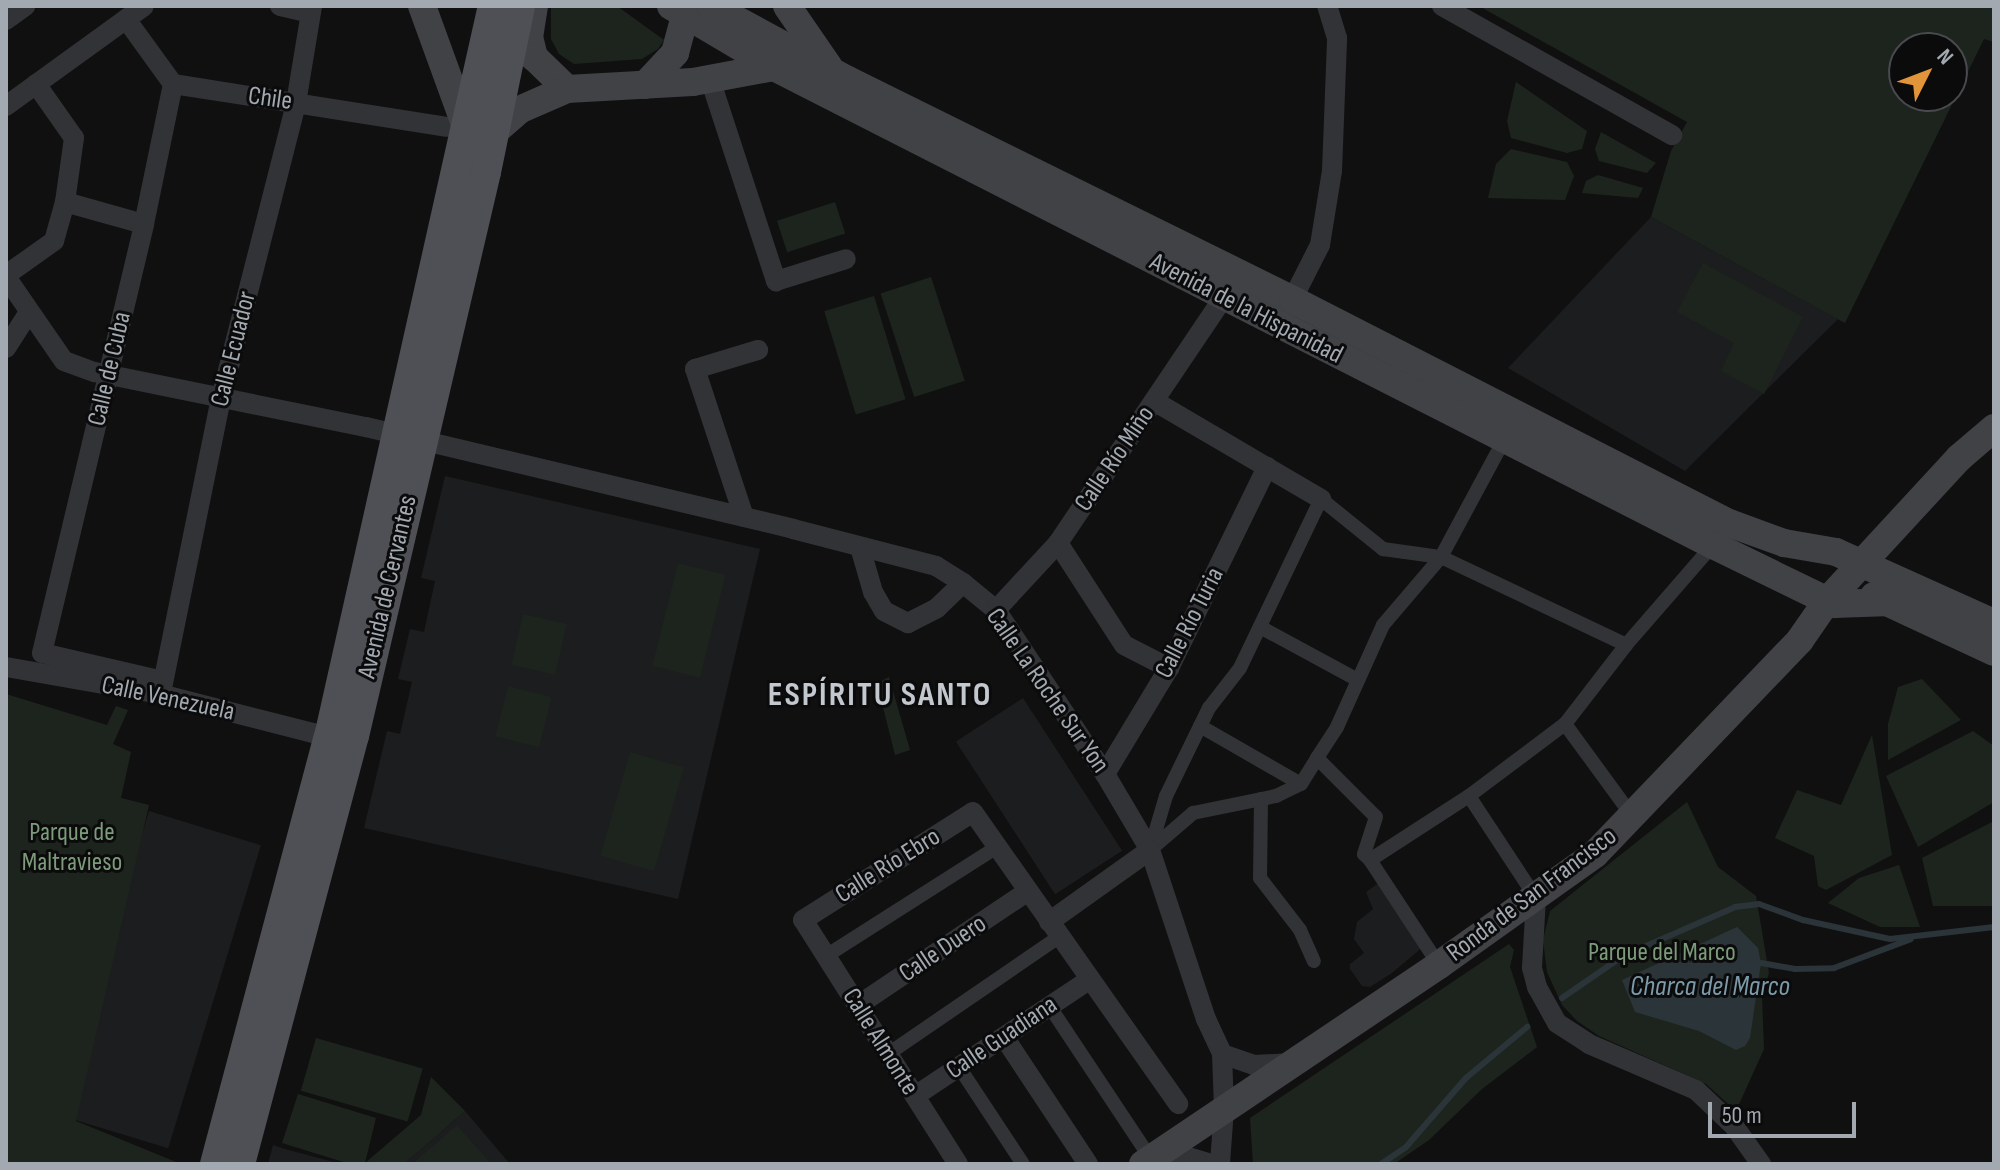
<!DOCTYPE html>
<meta charset="utf-8">
<style>
body{margin:0}
#map{position:relative;width:2000px;height:1170px;overflow:hidden;background:#101011;font-family:"Sofia Sans Condensed",sans-serif}
div>[style]{position:absolute}
[style*='--x']{left:calc(var(--x)*1px);top:calc(var(--y)*1px);width:calc(var(--w)*1px);rotate:calc(var(--a)*1deg)}
.built>*{inset:0;background:#1c1d1e;transform-origin:0 0}
.green>*{inset:0;background:#1d241d;transform-origin:0 0}
.water>*{inset:0;background:#2b3439}
.stream>*{height:6px;margin:-3px;padding:0 3px;transform-origin:3px;border-radius:3px;background:#2b3439}
.pedestrian>*{height:14px;margin:-7px;padding:0 7px;transform-origin:7px;border-radius:7px;background:#323336}
.minor>*{height:20px;margin:-10px;padding:0 10px;transform-origin:10px;border-radius:10px;background:#323336}
.secondary>*{height:28px;margin:-14px;padding:0 14px;transform-origin:14px;border-radius:14px;background:#404246}
.primary>*{height:30px;margin:-15px;padding:0 15px;transform-origin:15px;border-radius:15px;background:#4e5055}
span{translate:-50% -50%;white-space:nowrap;text-align:center;line-height:1.15;-webkit-text-stroke:6px #0b0b0c;paint-order:stroke}
.street-label{font-size:26px;color:#a3a9b1}
.park-label{font-size:26px;color:#7d9b7b}
.water-label{font-size:28px;color:#7c9aaa;font-style:italic}
.district-label{font-size:34px;color:#c3c7ce;font-weight:700;letter-spacing:2px}
.frame{position:absolute;inset:0;border:8px solid #a3a9b1;pointer-events:none}
.north{position:absolute;left:1888px;top:32px;width:80px;height:80px;box-sizing:border-box;background:#0b0b0c;border:2px solid #484a4e;border-radius:50%;rotate:48deg;font-size:22px;font-weight:700;line-height:32px;text-align:center;color:#a3a9b1}
.north::after{content:'';display:block;margin:auto;width:28px;height:36px;background:#e19439;clip-path:polygon(50% 0,100% 100%,50% 72%,0 100%)}
.scale{position:absolute;left:1708px;top:1102px;width:148px;height:36px;box-sizing:border-box;border:4px solid #a3a9b1;border-top:0;padding-left:10px;font-size:24px;line-height:28px;white-space:nowrap;color:#a3a9b1;-webkit-text-stroke:6px #0b0b0c;paint-order:stroke}
</style>
<div id="map">
<div class="built">
<i style="clip-path:polygon(1651px 217px,1838px 319px,1685px 471px,1508px 368px)"></i>
<i style="clip-path:polygon(445px 476px,760px 549px,678px 899px,364px 828px,387px 731px,400px 734px,412px 682px,398px 679px,410px 629px,424px 632px,435px 581px,421px 578px)"></i>
<i style="left:1023px;top:698px;width:182px;height:80px;rotate:57deg"></i>
<i style="left:149px;top:811px;width:117px;height:317px;rotate:17deg"></i>
<i style="clip-path:polygon(1383px 880px,1425px 945px,1392px 973px,1370px 987px,1362px 986px,1350px 969px,1350px 964px,1364px 953px,1354px 939px,1357px 922px,1373px 909px,1366px 892px)"></i>
<i style="clip-path:polygon(465px 1111px,510px 1164px,404px 1164px)"></i>
<i style="clip-path:polygon(273px 1145px,285px 1149px,341px 1164px,268px 1164px)"></i>
</div>
<div class="green">
<i style="clip-path:polygon(551px 6px,617px 6px,664px 40px,658px 49px,642px 59px,574px 64px,559px 54px,551px 39px)"></i>
<i style="clip-path:polygon(evenodd,1479px 6px,1994px 6px,1994px 42px,1984px 39px,1845px 323px,1651px 217px,1671px 151px,1687px 122px,1479px 6px,1904px 48px,1952px 48px,1952px 96px,1904px 96px,1904px 48px)"></i>
<i style="clip-path:polygon(1516px 82px,1587px 131px,1582px 149px,1567px 153px,1511px 138px,1507px 121px)"></i>
<i style="clip-path:polygon(1601px 132px,1656px 163px,1647px 173px,1599px 161px,1595px 149px)"></i>
<i style="clip-path:polygon(1511px 149px,1567px 162px,1574px 176px,1565px 200px,1488px 198px,1496px 164px)"></i>
<i style="clip-path:polygon(1598px 175px,1643px 188px,1638px 198px,1582px 193px,1586px 181px)"></i>
<i style="left:835px;top:202px;width:33px;height:61px;rotate:72deg"></i>
<i style="clip-path:polygon(1703px 263px,1803px 317px,1764px 394px,1721px 371px,1734px 343px,1677px 312px)"></i>
<i style="left:931px;top:277px;width:109px;height:53px;rotate:72deg"></i>
<i style="left:874px;top:296px;width:108px;height:52px;rotate:73deg"></i>
<i style="left:678px;top:563px;width:49px;height:106px;rotate:14deg"></i>
<i style="left:523px;top:614px;width:45px;height:52px;rotate:13deg"></i>
<i style="clip-path:polygon(889px 677px,910px 750px,895px 755px,877px 683px)"></i>
<i style="clip-path:polygon(1922px 679px,1961px 720px,1888px 760px,1888px 724px,1898px 687px)"></i>
<i style="left:508px;top:686px;width:45px;height:52px;rotate:14deg"></i>
<i style="clip-path:polygon(6px 694px,107px 725px,116px 706px,128px 710px,113px 744px,131px 752px,121px 798px,149px 805px,76px 1121px,181px 1164px,6px 1164px)"></i>
<i style="clip-path:polygon(1973px 731px,1994px 746px,1994px 802px,1918px 847px,1886px 776px)"></i>
<i style="clip-path:polygon(1872px 735px,1892px 855px,1826px 890px,1818px 886px,1814px 856px,1775px 838px,1797px 790px,1841px 805px)"></i>
<i style="left:630px;top:752px;width:56px;height:108px;rotate:16deg"></i>
<i style="clip-path:polygon(1687px 802px,1718px 867px,1756px 896px,1769px 973px,1762px 996px,1764px 1049px,1736px 1111px,1706px 1084px,1599px 1036px,1577px 1021px,1562px 1005px,1547px 972px,1543px 940px,1550px 911px)"></i>
<i style="clip-path:polygon(1994px 821px,1994px 906px,1933px 906px,1922px 858px)"></i>
<i style="clip-path:polygon(1899px 865px,1920px 927px,1880px 927px,1828px 903px,1859px 878px)"></i>
<i style="clip-path:polygon(1509px 944px,1514px 950px,1510px 967px,1537px 1047px,1482px 1089px,1429px 1140px,1394px 1164px,1253px 1164px,1250px 1118px)"></i>
<i style="left:316px;top:1038px;width:111px;height:55px;rotate:16deg"></i>
<i style="clip-path:polygon(431px 1077px,465px 1111px,404px 1164px,350px 1164px,282px 1143px,298px 1094px,376px 1118px,365px 1163px,421px 1115px)"></i>
<i style="clip-path:polygon(457px 1125px,491px 1164px,412px 1164px)"></i>
</div>
<div class="water">
<i style="clip-path:polygon(1737px 927px,1758px 948px,1761px 963px,1750px 1038px,1745px 1046px,1736px 1050px,1699px 1031px,1635px 1012px,1622px 980px)"></i>
</div>
<div class="stream">
<i style="--x:1761;--y:963;--w:35;--a:10"></i>
<i style="--x:1795;--y:969;--w:39;--a:-1"></i>
<i style="--x:1834;--y:968;--w:82;--a:-20.6"></i>
<i style="--x:1562;--y:998;--w:74;--a:-34.5"></i>
<i style="--x:1623;--y:956;--w:122;--a:-23.6"></i>
<i style="--x:1735;--y:907;--w:24;--a:-7"></i>
<i style="--x:1759;--y:904;--w:47;--a:20"></i>
<i style="--x:1803;--y:920;--w:89;--a:12.3"></i>
<i style="--x:1890;--y:939;--w:105;--a:-6.6"></i>
<i style="--x:1381;--y:1164;--w:30;--a:-34"></i>
<i style="--x:1406;--y:1147;--w:91;--a:-49"></i>
<i style="--x:1466;--y:1078;--w:80;--a:-39.9"></i>
</div>
<div class="pedestrian">
<i style="--x:1260;--y:627;--w:111;--a:28.4"></i>
<i style="--x:1565;--y:724;--w:115;--a:53.8"></i>
<i style="--x:1200;--y:726;--w:116;--a:29.9"></i>
<i style="--x:1317;--y:758;--w:37;--a:-57"></i>
<i style="--x:1337;--y:727;--w:112;--a:-65.7"></i>
<i style="--x:1383;--y:625;--w:89;--a:-49.5"></i>
<i style="--x:1441;--y:557;--w:205;--a:25.4"></i>
<i style="--x:1626;--y:645;--w:133;--a:-49"></i>
<i style="--x:1469;--y:796;--w:122;--a:56.7"></i>
<i style="--x:1261;--y:799;--w:79;--a:90.7"></i>
<i style="--x:1260;--y:878;--w:66;--a:52.4"></i>
<i style="--x:1300;--y:930;--w:34;--a:66"></i>
<i style="--x:1150;--y:850;--w:57;--a:-40.7"></i>
<i style="--x:1193;--y:813;--w:85;--a:-11.6"></i>
<i style="--x:1276;--y:796;--w:28;--a:-26"></i>
<i style="--x:1301;--y:784;--w:31;--a:-58"></i>
<i style="--x:1317;--y:758;--w:83;--a:45"></i>
<i style="--x:1376;--y:817;--w:39;--a:108"></i>
<i style="--x:1364;--y:854;--w:8;--a:45"></i>
<i style="--x:1370;--y:860;--w:118;--a:-32.9"></i>
<i style="--x:1469;--y:796;--w:120;--a:-36.9"></i>
<i style="--x:1565;--y:724;--w:100;--a:-52.3"></i>
<i style="--x:1150;--y:850;--w:56;--a:-73.5"></i>
<i style="--x:1166;--y:796;--w:98;--a:-64"></i>
<i style="--x:1209;--y:708;--w:51;--a:-52.2"></i>
<i style="--x:1240;--y:668;--w:187;--a:-64.4"></i>
<i style="--x:1321;--y:499;--w:80;--a:38.9"></i>
<i style="--x:1383;--y:549;--w:59;--a:7.9"></i>
<i style="--x:1441;--y:557;--w:133;--a:-61.7"></i>
<i style="--x:1370;--y:860;--w:126;--a:56.7"></i>
<i style="--x:826;--y:956;--w:203;--a:-32.5"></i>
<i style="--x:1050;--y:1007;--w:182;--a:56.4"></i>
<i style="--x:888;--y:1054;--w:207;--a:-34.4"></i>
<i style="--x:959;--y:1067;--w:116;--a:56.6"></i>
</div>
<div class="minor">
<i style="--x:280;--y:6;--w:31;--a:13"></i>
<i style="--x:1442;--y:6;--w:264;--a:29.3"></i>
<i style="--x:126;--y:19;--w:80;--a:54.1"></i>
<i style="--x:173;--y:84;--w:277;--a:8.9"></i>
<i style="--x:6;--y:20;--w:24;--a:-36"></i>
<i style="--x:710;--y:79;--w:213;--a:71.9"></i>
<i style="--x:776;--y:281;--w:73;--a:-17.4"></i>
<i style="--x:6;--y:106;--w:170;--a:-35.9"></i>
<i style="--x:65;--y:202;--w:82;--a:15.6"></i>
<i style="--x:6;--y:275;--w:59;--a:-35.3"></i>
<i style="--x:54;--y:241;--w:41;--a:-74.2"></i>
<i style="--x:65;--y:202;--w:65;--a:-82"></i>
<i style="--x:74;--y:138;--w:66;--a:-125.1"></i>
<i style="--x:6;--y:277;--w:102;--a:55.4"></i>
<i style="--x:64;--y:361;--w:33;--a:20"></i>
<i style="--x:95;--y:372;--w:277;--a:11.5"></i>
<i style="--x:366;--y:427;--w:439;--a:13.4"></i>
<i style="--x:793;--y:529;--w:148;--a:14.5"></i>
<i style="--x:936;--y:566;--w:32;--a:32"></i>
<i style="--x:963;--y:583;--w:43;--a:39.3"></i>
<i style="--x:996;--y:610;--w:197;--a:56.4"></i>
<i style="--x:1105;--y:774;--w:88;--a:59.4"></i>
<i style="--x:1150;--y:850;--w:178;--a:71.7"></i>
<i style="--x:1206;--y:1019;--w:38;--a:65"></i>
<i style="--x:1222;--y:1054;--w:55;--a:87.9"></i>
<i style="--x:1224;--y:1109;--w:55;--a:94.2"></i>
<i style="--x:1287;--y:310;--w:73;--a:-63.1"></i>
<i style="--x:1320;--y:245;--w:75;--a:-80.8"></i>
<i style="--x:1332;--y:171;--w:133;--a:-87.8"></i>
<i style="--x:1337;--y:38;--w:34;--a:-107"></i>
<i style="--x:6;--y:348;--w:43;--a:-57.4"></i>
<i style="--x:1154;--y:401;--w:194;--a:30.4"></i>
<i style="--x:744;--y:517;--w:156;--a:-108.3"></i>
<i style="--x:695;--y:369;--w:66;--a:-16.8"></i>
<i style="--x:1058;--y:543;--w:121;--a:57.1"></i>
<i style="--x:1124;--y:645;--w:51;--a:27.1"></i>
<i style="--x:860;--y:547;--w:47;--a:73.9"></i>
<i style="--x:873;--y:592;--w:22;--a:60"></i>
<i style="--x:884;--y:611;--w:27;--a:27"></i>
<i style="--x:908;--y:623;--w:33;--a:-27"></i>
<i style="--x:937;--y:608;--w:36;--a:-44"></i>
<i style="--x:996;--y:610;--w:91;--a:-47.2"></i>
<i style="--x:1058;--y:543;--w:295;--a:-56"></i>
<i style="--x:6;--y:667;--w:156;--a:9.9"></i>
<i style="--x:160;--y:694;--w:174;--a:14.3"></i>
<i style="--x:163;--y:681;--w:124;--a:-167"></i>
<i style="--x:42;--y:653;--w:441;--a:-76.6"></i>
<i style="--x:144;--y:224;--w:143;--a:-78.3"></i>
<i style="--x:161;--y:693;--w:301;--a:-78.5"></i>
<i style="--x:221;--y:398;--w:304;--a:-75.7"></i>
<i style="--x:296;--y:103;--w:98;--a:-80.6"></i>
<i style="--x:1105;--y:774;--w:124;--a:-58.9"></i>
<i style="--x:1169;--y:668;--w:224;--a:-64"></i>
<i style="--x:1536;--y:898;--w:70;--a:93.3"></i>
<i style="--x:1532;--y:968;--w:20;--a:75"></i>
<i style="--x:1537;--y:987;--w:41;--a:60.9"></i>
<i style="--x:1557;--y:1023;--w:38;--a:33"></i>
<i style="--x:1589;--y:1044;--w:116;--a:23.3"></i>
<i style="--x:1696;--y:1090;--w:52;--a:43.5"></i>
<i style="--x:1734;--y:1126;--w:47;--a:54.6"></i>
<i style="--x:1049;--y:922;--w:124;--a:-35.5"></i>
<i style="--x:857;--y:1006;--w:206;--a:-33.9"></i>
<i style="--x:1004;--y:1037;--w:152;--a:56.5"></i>
<i style="--x:1222;--y:1054;--w:34;--a:19"></i>
<i style="--x:1254;--y:1065;--w:38;--a:-3"></i>
<i style="--x:915;--y:1096;--w:209;--a:-33.7"></i>
<i style="--x:1158;--y:1155;--w:27;--a:2"></i>
<i style="--x:1185;--y:1156;--w:27;--a:17"></i>
<i style="--x:958;--y:1164;--w:289;--a:-122.4"></i>
<i style="--x:803;--y:920;--w:201;--a:-32.4"></i>
<i style="--x:973;--y:812;--w:357;--a:54.9"></i>
</div>
<div class="secondary">
<i style="--x:422;--y:6;--w:129;--a:70"></i>
<i style="--x:534;--y:6;--w:31;--a:99"></i>
<i style="--x:529;--y:37;--w:21;--a:76"></i>
<i style="--x:534;--y:57;--w:46;--a:44.1"></i>
<i style="--x:671;--y:6;--w:120;--a:30.6"></i>
<i style="--x:774;--y:67;--w:1054;--a:26.98"></i>
<i style="--x:1713;--y:545;--w:135;--a:26"></i>
<i style="--x:1834;--y:604;--w:57;--a:-2"></i>
<i style="--x:711;--y:6;--w:156;--a:28.4"></i>
<i style="--x:848;--y:80;--w:496;--a:26.3"></i>
<i style="--x:1293;--y:300;--w:490;--a:27.1"></i>
<i style="--x:1729;--y:523;--w:59;--a:20"></i>
<i style="--x:1784;--y:543;--w:53;--a:9.8"></i>
<i style="--x:1836;--y:552;--w:173;--a:24.2"></i>
<i style="--x:787;--y:6;--w:74;--a:55.5"></i>
<i style="--x:645;--y:85;--w:44;--a:-46.8"></i>
<i style="--x:675;--y:53;--w:38;--a:-75"></i>
<i style="--x:494;--y:132;--w:33;--a:-41"></i>
<i style="--x:519;--y:110;--w:52;--a:-23.6"></i>
<i style="--x:567;--y:89;--w:126;--a:-3.2"></i>
<i style="--x:693;--y:82;--w:82;--a:-10.5"></i>
<i style="--x:1874;--y:596;--w:132;--a:25"></i>
<i style="--x:1143;--y:1164;--w:357;--a:-33.9"></i>
<i style="--x:1439;--y:965;--w:191;--a:-35.4"></i>
<i style="--x:1595;--y:854;--w:296;--a:-46.2"></i>
<i style="--x:1800;--y:640;--w:47;--a:-55.3"></i>
<i style="--x:1827;--y:601;--w:195;--a:-47.3"></i>
<i style="--x:1959;--y:458;--w:46;--a:-40.6"></i>
</div>
<div class="primary">
<i style="--x:215;--y:1164;--w:442;--a:-75.1"></i>
<i style="--x:329;--y:737;--w:749;--a:-77.36"></i>
<i style="--x:240;--y:1164;--w:443;--a:-75.1"></i>
<i style="--x:354;--y:736;--w:579;--a:-76.83"></i>
<i style="--x:486;--y:172;--w:169;--a:-78.4"></i>
</div>
<div class="street-label">
<span style="left:270px;top:99px;rotate:8deg">Chile</span>
<span style="left:1246px;top:309px;rotate:27deg">Avenida de la Hispanidad</span>
<span style="left:234px;top:349px;rotate:-76deg">Calle Ecuador</span>
<span style="left:110px;top:369px;rotate:-77deg">Calle de Cuba</span>
<span style="left:1115px;top:459px;rotate:-56deg">Calle Río Miño</span>
<span style="left:388px;top:587px;rotate:-77deg">Avenida de Cervantes</span>
<span style="left:1190px;top:623px;rotate:-63deg">Calle Río Turia</span>
<span style="left:1047px;top:691px;rotate:55deg">Calle La Roche Sur Yon</span>
<span style="left:168px;top:699px;rotate:12deg">Calle Venezuela</span>
<span style="left:888px;top:866px;rotate:-32deg">Calle Río Ebro</span>
<span style="left:1532px;top:895px;rotate:-37deg">Ronda de San Francisco</span>
<span style="left:943px;top:949px;rotate:-34deg">Calle Duero</span>
<span style="left:1002px;top:1038px;rotate:-34deg">Calle Guadiana</span>
<span style="left:880px;top:1042px;rotate:58deg">Calle Almonte</span>
</div>
<div class="park-label">
<span style="left:72px;top:848px">Parque de<br>Maltravieso</span>
<span style="left:1662px;top:953px">Parque del Marco</span>
</div>
<div class="water-label">
<span style="left:1710px;top:987px">Charca del Marco</span>
</div>
<div class="district-label">
<span style="left:880px;top:695px">ESPÍRITU SANTO</span>
</div>
<div class="frame"></div>
<div class="north">N</div>
<div class="scale">50 m</div>
</div>
